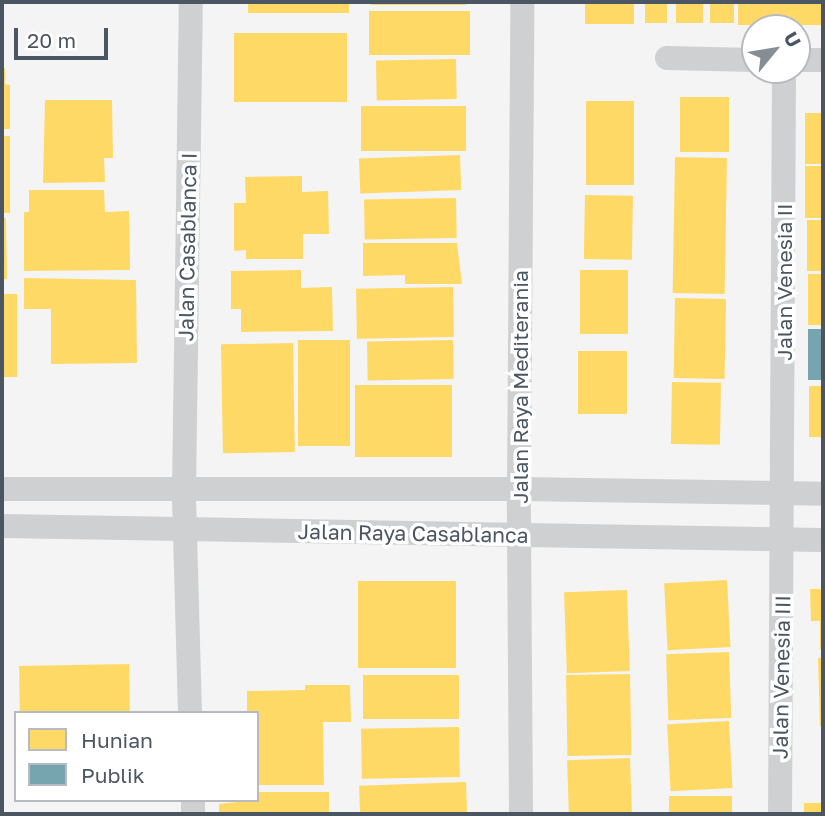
<!DOCTYPE html>
<style>
body{margin:0}
#map{position:relative;width:825px;height:816px;overflow:hidden;background:#f4f4f4;font-family:"Golos Text",sans-serif}
div>[style]{position:absolute}
[style*='--x']{left:calc(var(--x)*1px);top:calc(var(--y)*1px);width:calc(var(--w)*1px);rotate:calc(var(--a)*1deg)}
.homes>*{inset:0;background:#ffd966;transform-origin:0 0}
.public>*{inset:0;background:#76a5af;transform-origin:0 0}
.street>*{height:24px;margin:-12px;padding:0 12px;transform-origin:12px;border-radius:12px;background:#ced0d2}
span{translate:-50% -50%;white-space:nowrap;text-align:center;line-height:1.15;-webkit-text-stroke:7px #fff;paint-order:stroke}
.street-label{font-size:21px;color:#4a5661}
.frame{position:absolute;inset:0;border:4px solid #4a5661;pointer-events:none}
.legend{position:absolute;left:14px;top:711px;width:245px;height:91px;box-sizing:border-box;background:#fff;border:2px solid #b7bbc0;margin:0;padding:9px 12px;list-style:none;font-size:21px;color:#4a5661}
.legend li{display:flex;align-items:center;gap:14px;height:35px}
.legend b{width:35px;border:2px solid #b7bbc0}
.north{position:absolute;left:741px;top:14px;width:70px;height:70px;box-sizing:border-box;background:#fff;border:2px solid #b7bbc0;border-radius:50%;rotate:60deg;font-size:19px;font-weight:700;line-height:28px;text-align:center;color:#4a5661}
.north::after{content:'';display:block;margin:auto;width:24px;height:32px;background:#868d94;clip-path:polygon(50% 0,100% 100%,50% 72%,0 100%)}
.scale{position:absolute;left:14px;top:28px;width:94px;height:32px;box-sizing:border-box;border:4px solid #4a5661;border-top:0;padding-left:9px;font-size:21px;line-height:24px;white-space:nowrap;color:#4a5661;-webkit-text-stroke:5px #fff;paint-order:stroke}
</style>
<div id="map">
<div class="homes">
<i style="left:248px;top:2px;width:101px;height:11px"></i>
<i style="left:371px;top:2px;width:95px;height:3px"></i>
<i style="left:585px;top:2px;width:49px;height:22px"></i>
<i style="left:645px;top:2px;width:22px;height:21px"></i>
<i style="left:676px;top:2px;width:27px;height:21px"></i>
<i style="left:710px;top:2px;width:24px;height:21px"></i>
<i style="left:738px;top:2px;width:85px;height:23px"></i>
<i style="left:369px;top:11px;width:101px;height:44px"></i>
<i style="left:347px;top:33px;width:69px;height:113px;rotate:90deg"></i>
<i style="left:456px;top:59px;width:40px;height:80px;rotate:89deg"></i>
<i style="clip-path:polygon(2px 68px,5px 68px,5px 84px,10px 85px,10px 129px,2px 129px)"></i>
<i style="left:680px;top:97px;width:49px;height:55px"></i>
<i style="clip-path:polygon(45px 100px,112px 100px,113px 158px,104px 158px,105px 182px,43px 183px)"></i>
<i style="left:586px;top:101px;width:48px;height:84px"></i>
<i style="left:361px;top:106px;width:105px;height:45px"></i>
<i style="left:823px;top:113px;width:51px;height:18px;rotate:90deg"></i>
<i style="left:2px;top:136px;width:8px;height:77px"></i>
<i style="left:460px;top:155px;width:35px;height:101px;rotate:88deg"></i>
<i style="left:675px;top:157px;width:52px;height:136px;rotate:1deg"></i>
<i style="left:823px;top:166px;width:52px;height:18px;rotate:90deg"></i>
<i style="clip-path:polygon(302px 176px,302px 192px,328px 191px,329px 234px,303px 234px,303px 259px,246px 259px,246px 250px,234px 251px,234px 203px,246px 203px,245px 177px)"></i>
<i style="clip-path:polygon(29px 190px,104px 190px,105px 212px,129px 211px,130px 270px,24px 271px,24px 212px,29px 212px)"></i>
<i style="left:585px;top:195px;width:48px;height:64px;rotate:1deg"></i>
<i style="left:456px;top:198px;width:40px;height:92px;rotate:89deg"></i>
<i style="clip-path:polygon(2px 218px,6px 218px,7px 279px,2px 279px)"></i>
<i style="left:823px;top:220px;width:51px;height:16px;rotate:90deg"></i>
<i style="clip-path:polygon(363px 243px,457px 243px,462px 284px,405px 284px,405px 275px,363px 276px)"></i>
<i style="clip-path:polygon(301px 270px,301px 288px,332px 287px,333px 331px,241px 332px,241px 309px,231px 309px,231px 271px)"></i>
<i style="left:580px;top:270px;width:48px;height:64px"></i>
<i style="left:808px;top:274px;width:15px;height:51px"></i>
<i style="clip-path:polygon(24px 278px,136px 280px,137px 363px,51px 364px,51px 309px,24px 309px)"></i>
<i style="left:453px;top:287px;width:50px;height:97px;rotate:89deg"></i>
<i style="left:2px;top:294px;width:15px;height:83px"></i>
<i style="left:675px;top:298px;width:51px;height:80px;rotate:1deg"></i>
<i style="left:298px;top:340px;width:52px;height:106px"></i>
<i style="left:453px;top:340px;width:39px;height:86px;rotate:89deg"></i>
<i style="left:293px;top:343px;width:109px;height:72px;rotate:89deg"></i>
<i style="left:578px;top:351px;width:49px;height:63px"></i>
<i style="left:672px;top:382px;width:49px;height:62px;rotate:1deg"></i>
<i style="left:355px;top:385px;width:97px;height:72px"></i>
<i style="left:809px;top:386px;width:14px;height:51px"></i>
<i style="left:727px;top:580px;width:67px;height:63px;rotate:87deg"></i>
<i style="left:358px;top:581px;width:98px;height:87px"></i>
<i style="clip-path:polygon(810px 589px,823px 589px,823px 649px,820px 649px,820px 621px,811px 621px)"></i>
<i style="left:627px;top:590px;width:81px;height:63px;rotate:88deg"></i>
<i style="left:729px;top:652px;width:66px;height:63px;rotate:88deg"></i>
<i style="clip-path:polygon(818px 658px,823px 658px,823px 726px,820px 726px)"></i>
<i style="left:129px;top:664px;width:49px;height:110px;rotate:89deg"></i>
<i style="left:630px;top:674px;width:81px;height:64px;rotate:89deg"></i>
<i style="left:459px;top:675px;width:44px;height:96px;rotate:90deg"></i>
<i style="clip-path:polygon(305px 685px,350px 685px,351px 722px,323px 722px,324px 785px,257px 785px,257px 713px,247px 713px,247px 691px,305px 690px)"></i>
<i style="left:729px;top:721px;width:67px;height:62px;rotate:87deg"></i>
<i style="left:459px;top:727px;width:50px;height:98px;rotate:89deg"></i>
<i style="left:630px;top:758px;width:56px;height:63px;rotate:88deg"></i>
<i style="left:466px;top:782px;width:32px;height:107px;rotate:88deg"></i>
<i style="clip-path:polygon(257px 792px,329px 792px,329px 814px,219px 814px,219px 804px,257px 800px)"></i>
<i style="left:732px;top:796px;width:18px;height:63px;rotate:90deg"></i>
<i style="left:804px;top:803px;width:18px;height:11px"></i>
</div>
<div class="public">
<i style="left:808px;top:329px;width:15px;height:51px"></i>
</div>
<div class="street">
<i style="--x:667;--y:58;--w:88;--a:1.3"></i>
<i style="--x:797;--y:60;--w:26;--a:0"></i>
<i style="--x:2;--y:489;--w:517;--a:0"></i>
<i style="--x:519;--y:489;--w:304;--a:0.9"></i>
<i style="--x:2;--y:526;--w:821;--a:0.98"></i>
<i style="--x:190;--y:713;--w:221;--a:-91.6"></i>
<i style="--x:184;--y:492;--w:490;--a:-89.2"></i>
<i style="--x:193;--y:800;--w:14;--a:90"></i>
<i style="--x:521;--y:814;--w:325;--a:-90.4"></i>
<i style="--x:519;--y:489;--w:487;--a:-89.6"></i>
<i style="--x:780;--y:814;--w:744;--a:-89.69"></i>
</div>
<div class="street-label">
<span style="left:187px;top:247px;rotate:-89deg">Jalan Casablanca I</span>
<span style="left:784px;top:282px;rotate:-90deg">Jalan Venesia II</span>
<span style="left:520px;top:387px;rotate:-90deg">Jalan Raya Mediterania</span>
<span style="left:413px;top:533px;rotate:1deg">Jalan Raya Casablanca</span>
<span style="left:781px;top:677px;rotate:-89deg">Jalan Venesia III</span>
</div>
<div class="frame"></div>
<ul class="legend">
<li><b style="height:19px;background:#ffd966"></b>Hunian</li>
<li><b style="height:19px;background:#76a5af"></b>Publik</li>
</ul>
<div class="north">U</div>
<div class="scale">20 m</div>
</div>
